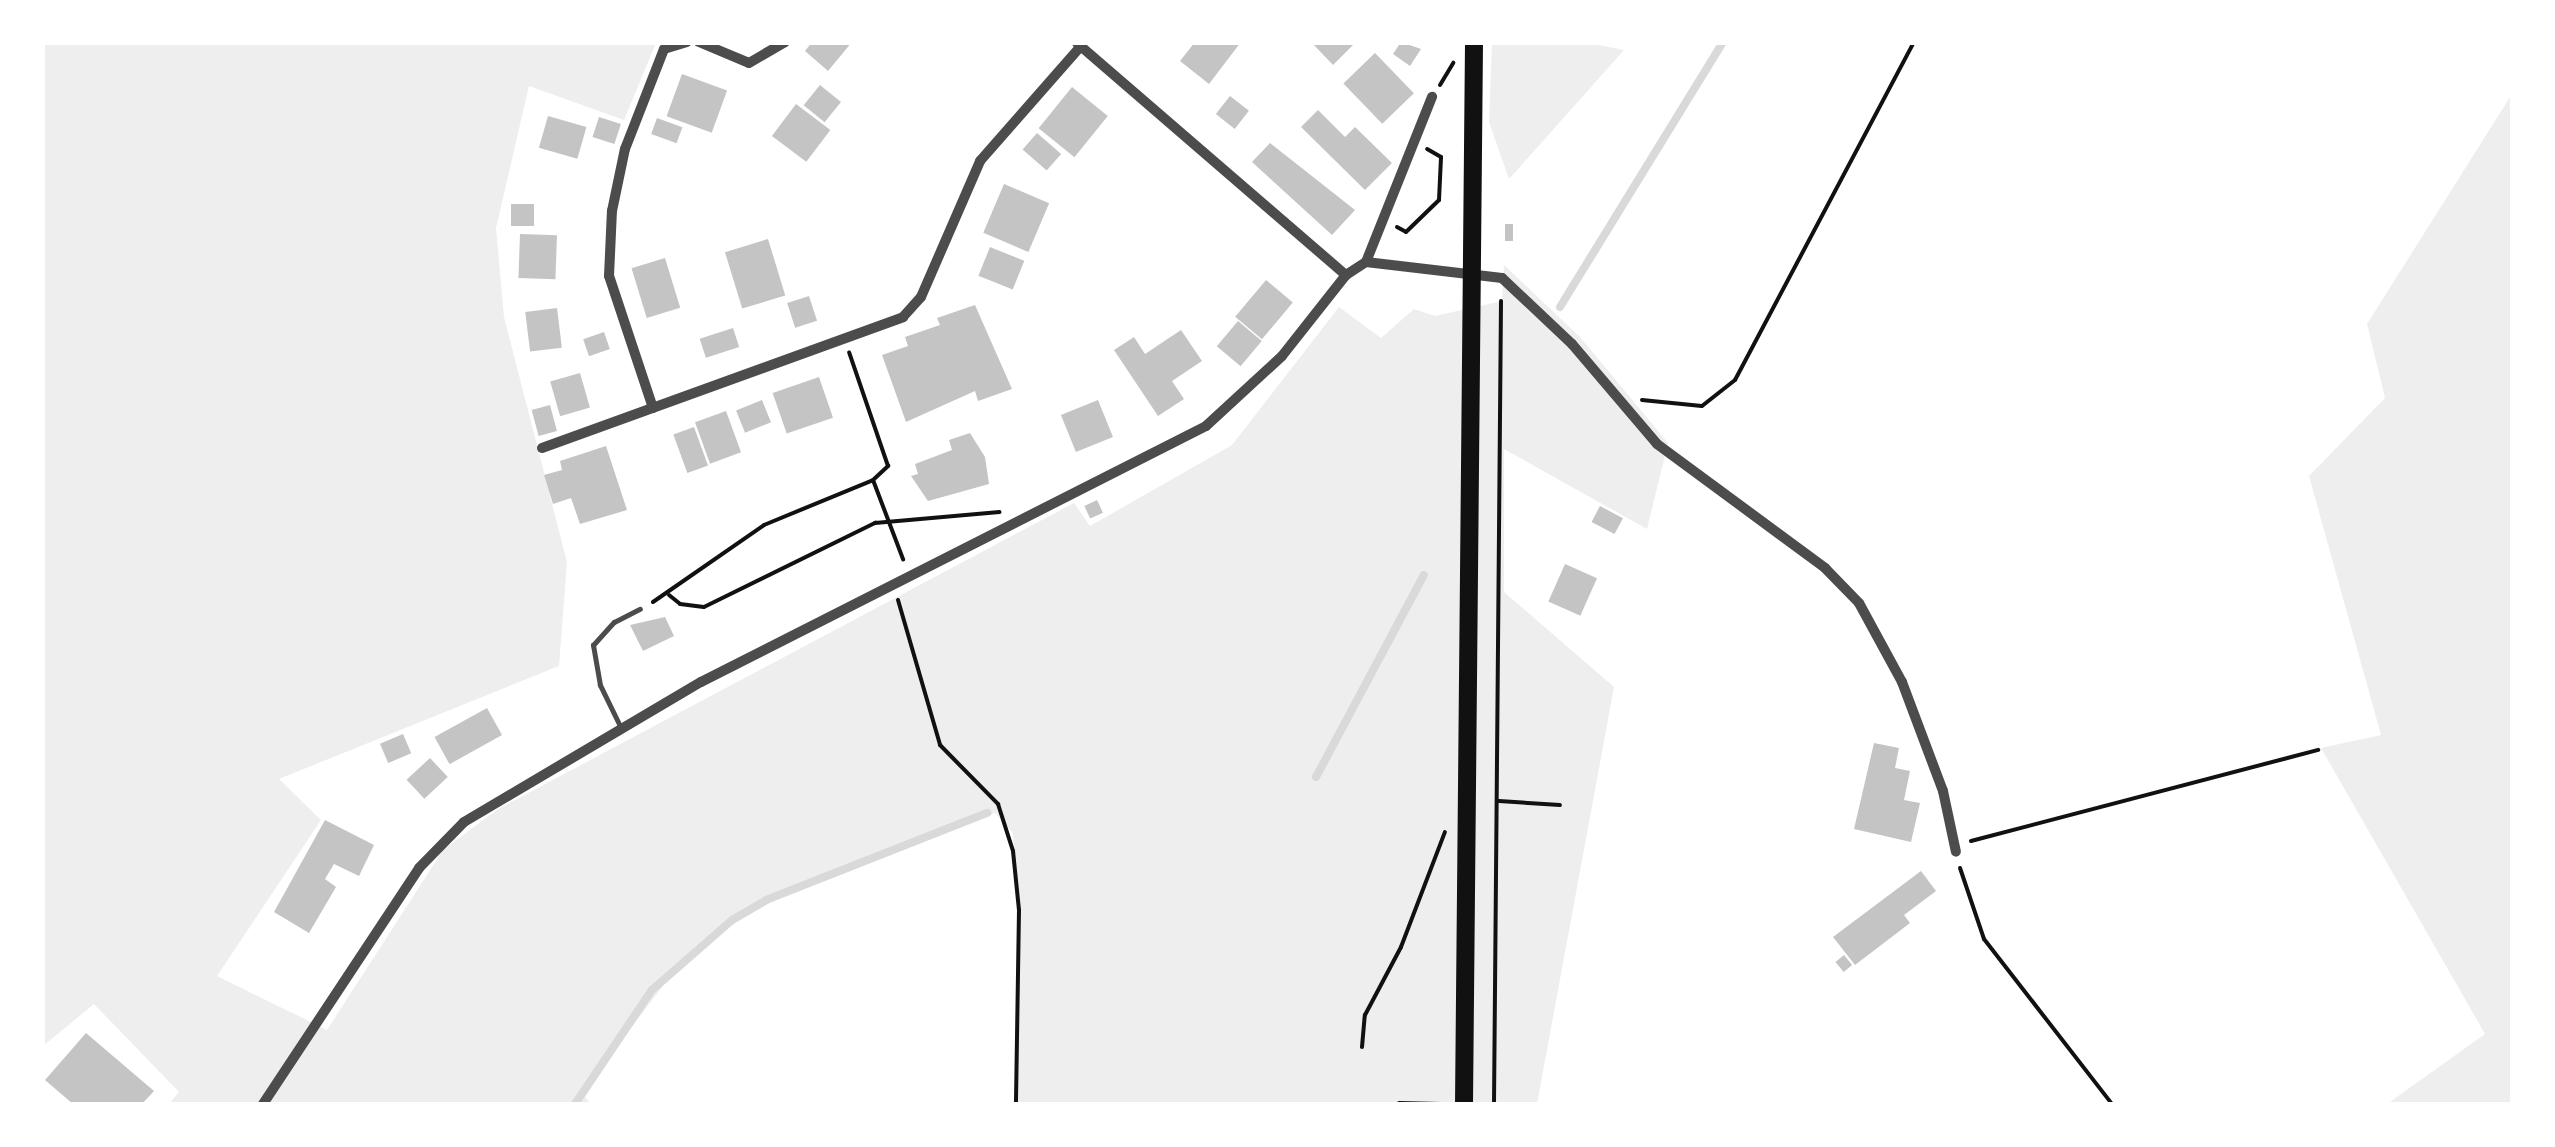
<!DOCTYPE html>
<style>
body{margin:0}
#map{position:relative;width:2555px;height:1147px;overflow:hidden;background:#fff;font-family:"IBM Plex Serif",serif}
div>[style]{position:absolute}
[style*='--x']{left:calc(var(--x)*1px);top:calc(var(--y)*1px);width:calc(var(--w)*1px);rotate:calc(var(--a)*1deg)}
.green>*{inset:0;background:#eee}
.stream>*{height:8px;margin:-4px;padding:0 4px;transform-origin:4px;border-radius:4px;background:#d9d9d9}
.building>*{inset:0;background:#c4c4c4;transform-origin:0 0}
.path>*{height:4px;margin:-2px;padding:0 2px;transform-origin:2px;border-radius:2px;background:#111}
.service>*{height:5px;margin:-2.5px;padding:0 2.5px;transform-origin:2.5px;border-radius:2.5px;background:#4c4c4c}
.minor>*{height:10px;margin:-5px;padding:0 5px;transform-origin:5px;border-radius:5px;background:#4c4c4c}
.primary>*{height:18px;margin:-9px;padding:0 9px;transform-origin:9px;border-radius:9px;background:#111}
span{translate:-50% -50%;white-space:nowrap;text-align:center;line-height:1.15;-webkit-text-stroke:10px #fff;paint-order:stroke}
.frame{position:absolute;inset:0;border:45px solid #fff;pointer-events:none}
</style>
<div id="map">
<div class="green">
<i style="clip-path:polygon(43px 43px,656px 43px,624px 120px,529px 86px,496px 228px,504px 317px,567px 562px,559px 666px,279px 779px,321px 820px,217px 976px,327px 1030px,443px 850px,498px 809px,1074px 503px,1090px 526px,1232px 445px,1339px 307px,1381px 338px,1414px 309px,1435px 316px,1502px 301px,1504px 265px,1580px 337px,1668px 443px,1647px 529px,1504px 449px,1504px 592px,1614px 687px,1537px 1104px,1017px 1104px,1019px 923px,1013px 833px,995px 813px,772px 901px,722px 931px,676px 969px,630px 1029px,585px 1097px,591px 1104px,169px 1104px,179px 1092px,94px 1004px,43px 1046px)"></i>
<i style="clip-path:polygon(1492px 43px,1588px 43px,1624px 50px,1509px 179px,1489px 122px)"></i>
<i style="clip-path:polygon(2512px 94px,2512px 1104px,2387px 1104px,2485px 1034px,2321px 748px,2381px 735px,2309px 476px,2385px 398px,2367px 324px)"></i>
</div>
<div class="stream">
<i style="--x:1560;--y:307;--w:311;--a:-58.4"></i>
<i style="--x:1316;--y:777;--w:229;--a:-61.9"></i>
<i style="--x:575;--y:1104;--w:138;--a:-56"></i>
<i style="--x:652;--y:990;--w:106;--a:-41.2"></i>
<i style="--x:732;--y:920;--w:39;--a:-30"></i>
<i style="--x:766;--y:900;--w:238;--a:-21.5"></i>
</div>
<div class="building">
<i style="clip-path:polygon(812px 42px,852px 42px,828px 71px,805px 51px)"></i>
<i style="clip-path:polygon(1195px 42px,1241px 42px,1209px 84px,1180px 61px)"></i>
<i style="clip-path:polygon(1311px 42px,1356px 42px,1333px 65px)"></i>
<i style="clip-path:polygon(1401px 42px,1421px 49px,1410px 66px,1393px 54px)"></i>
<i style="left:1375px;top:53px;width:56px;height:44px;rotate:46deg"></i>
<i style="left:682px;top:74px;width:48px;height:45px;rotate:20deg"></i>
<i style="left:820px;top:85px;width:27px;height:26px;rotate:39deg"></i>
<i style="left:1072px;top:87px;width:46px;height:53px;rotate:39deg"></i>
<i style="left:1230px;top:96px;width:24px;height:23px;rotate:38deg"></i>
<i style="left:796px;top:104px;width:43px;height:40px;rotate:37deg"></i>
<i style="clip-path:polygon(1318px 110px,1345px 137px,1355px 127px,1392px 163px,1365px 190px,1301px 127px)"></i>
<i style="left:548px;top:116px;width:40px;height:33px;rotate:16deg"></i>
<i style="left:599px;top:117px;width:23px;height:21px;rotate:18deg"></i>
<i style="left:657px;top:118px;width:27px;height:17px;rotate:20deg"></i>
<i style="left:1037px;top:133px;width:32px;height:22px;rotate:41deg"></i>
<i style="clip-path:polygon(1270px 143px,1355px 210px,1332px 235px,1252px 162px)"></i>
<i style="left:1004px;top:184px;width:49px;height:53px;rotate:23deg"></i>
<i style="left:511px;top:204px;width:23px;height:22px"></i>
<i style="left:1505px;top:224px;width:8px;height:17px"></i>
<i style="left:520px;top:234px;width:37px;height:44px;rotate:2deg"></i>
<i style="left:768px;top:239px;width:59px;height:45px;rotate:73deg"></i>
<i style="left:990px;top:247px;width:37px;height:31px;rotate:22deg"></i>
<i style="left:665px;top:258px;width:52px;height:35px;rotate:73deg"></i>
<i style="left:1266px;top:280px;width:35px;height:48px;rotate:40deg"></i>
<i style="left:809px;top:296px;width:26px;height:23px;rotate:72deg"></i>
<i style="clip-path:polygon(975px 305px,1012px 389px,978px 401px,975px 391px,906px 422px,882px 355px,908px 346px,905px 337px,940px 325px,937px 318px)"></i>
<i style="left:557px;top:308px;width:40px;height:32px;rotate:83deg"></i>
<i style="left:1238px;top:321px;width:31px;height:33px;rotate:40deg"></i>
<i style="left:733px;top:328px;width:20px;height:35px;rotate:72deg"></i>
<i style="clip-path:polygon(1181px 330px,1202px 361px,1172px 381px,1184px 399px,1158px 416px,1114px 350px,1134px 337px,1145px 354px)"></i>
<i style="left:604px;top:332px;width:18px;height:22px;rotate:71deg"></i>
<i style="left:580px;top:373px;width:36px;height:31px;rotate:74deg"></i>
<i style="left:819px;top:377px;width:43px;height:49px;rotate:71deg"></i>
<i style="left:762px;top:400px;width:24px;height:28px;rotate:68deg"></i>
<i style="left:1098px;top:400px;width:40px;height:40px;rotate:68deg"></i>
<i style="left:550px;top:405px;width:27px;height:19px;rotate:75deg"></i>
<i style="left:726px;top:411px;width:44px;height:33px;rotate:70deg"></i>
<i style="left:694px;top:427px;width:41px;height:22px;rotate:70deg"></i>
<i style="clip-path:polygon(970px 433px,985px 457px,989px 484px,928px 501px,911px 476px,918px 474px,915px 464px,952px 450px,949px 440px)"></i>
<i style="clip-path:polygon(606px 446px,627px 510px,580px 524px,571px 498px,553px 504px,544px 475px,562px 470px,560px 461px)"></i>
<i style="left:1097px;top:500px;width:14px;height:14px;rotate:65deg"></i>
<i style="left:1600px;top:506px;width:26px;height:18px;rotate:28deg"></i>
<i style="left:1565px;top:564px;width:35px;height:41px;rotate:24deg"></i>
<i style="clip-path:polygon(665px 617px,674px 636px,643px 651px,630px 625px)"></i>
<i style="left:487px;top:708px;width:31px;height:60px;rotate:61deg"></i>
<i style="left:403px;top:734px;width:21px;height:25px;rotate:67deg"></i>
<i style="clip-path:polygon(1874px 743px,1899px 748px,1895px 768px,1910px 771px,1904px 800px,1920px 803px,1911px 842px,1854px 829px)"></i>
<i style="left:430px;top:758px;width:26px;height:32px;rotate:47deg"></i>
<i style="clip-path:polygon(325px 820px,374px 845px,359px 876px,334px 864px,325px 879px,336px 887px,309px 933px,274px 912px)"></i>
<i style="clip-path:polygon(1921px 871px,1936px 891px,1904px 915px,1910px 923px,1855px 965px,1833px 937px)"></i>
<i style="left:1844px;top:955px;width:13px;height:11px;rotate:51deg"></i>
<i style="clip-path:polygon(86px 1033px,154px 1091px,142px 1104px,73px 1104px,45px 1080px)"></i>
</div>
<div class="path">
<i style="--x:1440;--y:85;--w:26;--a:-59"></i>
<i style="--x:1397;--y:227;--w:10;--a:29"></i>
<i style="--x:1406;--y:232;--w:46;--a:-44.1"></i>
<i style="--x:1439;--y:200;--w:43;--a:-87.3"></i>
<i style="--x:1441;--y:157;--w:16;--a:-150"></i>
<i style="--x:1642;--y:400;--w:60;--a:5.7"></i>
<i style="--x:1702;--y:406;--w:42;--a:-38.2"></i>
<i style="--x:1735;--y:380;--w:382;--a:-62.1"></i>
<i style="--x:873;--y:480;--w:85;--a:69.2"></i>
<i style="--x:669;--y:595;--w:14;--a:39"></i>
<i style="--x:680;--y:604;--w:24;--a:7"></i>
<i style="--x:704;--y:607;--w:191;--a:-26.2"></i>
<i style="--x:875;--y:523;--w:125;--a:-5"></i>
<i style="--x:898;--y:600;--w:151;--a:73.8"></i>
<i style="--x:940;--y:745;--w:83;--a:45.5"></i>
<i style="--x:998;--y:804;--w:49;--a:72.3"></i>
<i style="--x:1013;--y:851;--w:59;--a:84.2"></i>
<i style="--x:1019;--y:910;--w:194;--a:90.9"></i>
<i style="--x:653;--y:602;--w:135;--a:-34.7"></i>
<i style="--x:764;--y:525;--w:118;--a:-22.4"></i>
<i style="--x:873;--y:480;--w:21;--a:-43"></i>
<i style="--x:888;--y:466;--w:120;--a:-108.9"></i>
<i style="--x:1499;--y:801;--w:61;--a:3.8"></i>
<i style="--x:1971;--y:841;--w:359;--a:-14.7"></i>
<i style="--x:1960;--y:868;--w:75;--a:71.3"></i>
<i style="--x:1984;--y:939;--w:209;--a:52.2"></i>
<i style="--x:1362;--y:1047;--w:32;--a:-85"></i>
<i style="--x:1365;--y:1015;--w:77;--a:-62.1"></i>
<i style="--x:1401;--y:947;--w:123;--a:-69.1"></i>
<i style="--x:1399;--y:1103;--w:42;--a:1.4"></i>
<i style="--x:1494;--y:1104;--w:803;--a:-89.5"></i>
</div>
<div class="service">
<i style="--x:620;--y:726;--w:46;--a:-116"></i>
<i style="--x:600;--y:685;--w:41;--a:-99.9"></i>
<i style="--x:593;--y:645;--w:31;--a:-48"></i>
<i style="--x:614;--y:622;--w:29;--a:-27"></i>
</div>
<div class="minor">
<i style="--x:699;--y:42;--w:54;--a:22.8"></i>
<i style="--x:749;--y:63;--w:42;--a:-30.3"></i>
<i style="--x:1077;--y:43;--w:355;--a:40.8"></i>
<i style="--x:1366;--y:262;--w:178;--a:-68.2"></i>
<i style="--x:653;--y:408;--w:139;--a:-108.4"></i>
<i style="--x:609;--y:276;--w:65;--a:-87.4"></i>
<i style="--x:612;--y:211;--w:63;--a:-78.2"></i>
<i style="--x:625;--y:149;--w:107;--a:-68.7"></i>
<i style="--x:664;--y:49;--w:24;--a:-17"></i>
<i style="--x:542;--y:448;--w:384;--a:-19.9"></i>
<i style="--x:903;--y:317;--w:27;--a:-48"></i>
<i style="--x:921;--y:297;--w:148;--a:-66.5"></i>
<i style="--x:980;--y:161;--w:153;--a:-48.7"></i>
<i style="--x:263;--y:1104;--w:283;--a:-56.5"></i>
<i style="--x:419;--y:868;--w:64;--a:-45.6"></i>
<i style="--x:464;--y:822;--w:275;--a:-30.6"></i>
<i style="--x:701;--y:682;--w:566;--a:-26.88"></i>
<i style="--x:1206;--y:426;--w:103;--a:-42.6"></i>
<i style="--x:1282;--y:356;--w:103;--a:-51.7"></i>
<i style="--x:1346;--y:275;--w:24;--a:-33"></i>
<i style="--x:1366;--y:262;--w:137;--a:6.7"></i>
<i style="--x:1502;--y:278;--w:96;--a:43.3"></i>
<i style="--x:1572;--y:344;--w:131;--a:49.6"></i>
<i style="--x:1657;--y:444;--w:209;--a:36.4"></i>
<i style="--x:1825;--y:568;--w:49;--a:45.8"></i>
<i style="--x:1859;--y:603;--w:90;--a:61.4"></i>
<i style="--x:1902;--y:682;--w:116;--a:69.4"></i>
<i style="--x:1943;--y:791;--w:62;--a:78"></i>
</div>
<div class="primary">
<i style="--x:1464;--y:1104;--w:1062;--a:-89.46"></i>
</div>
<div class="frame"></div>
</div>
